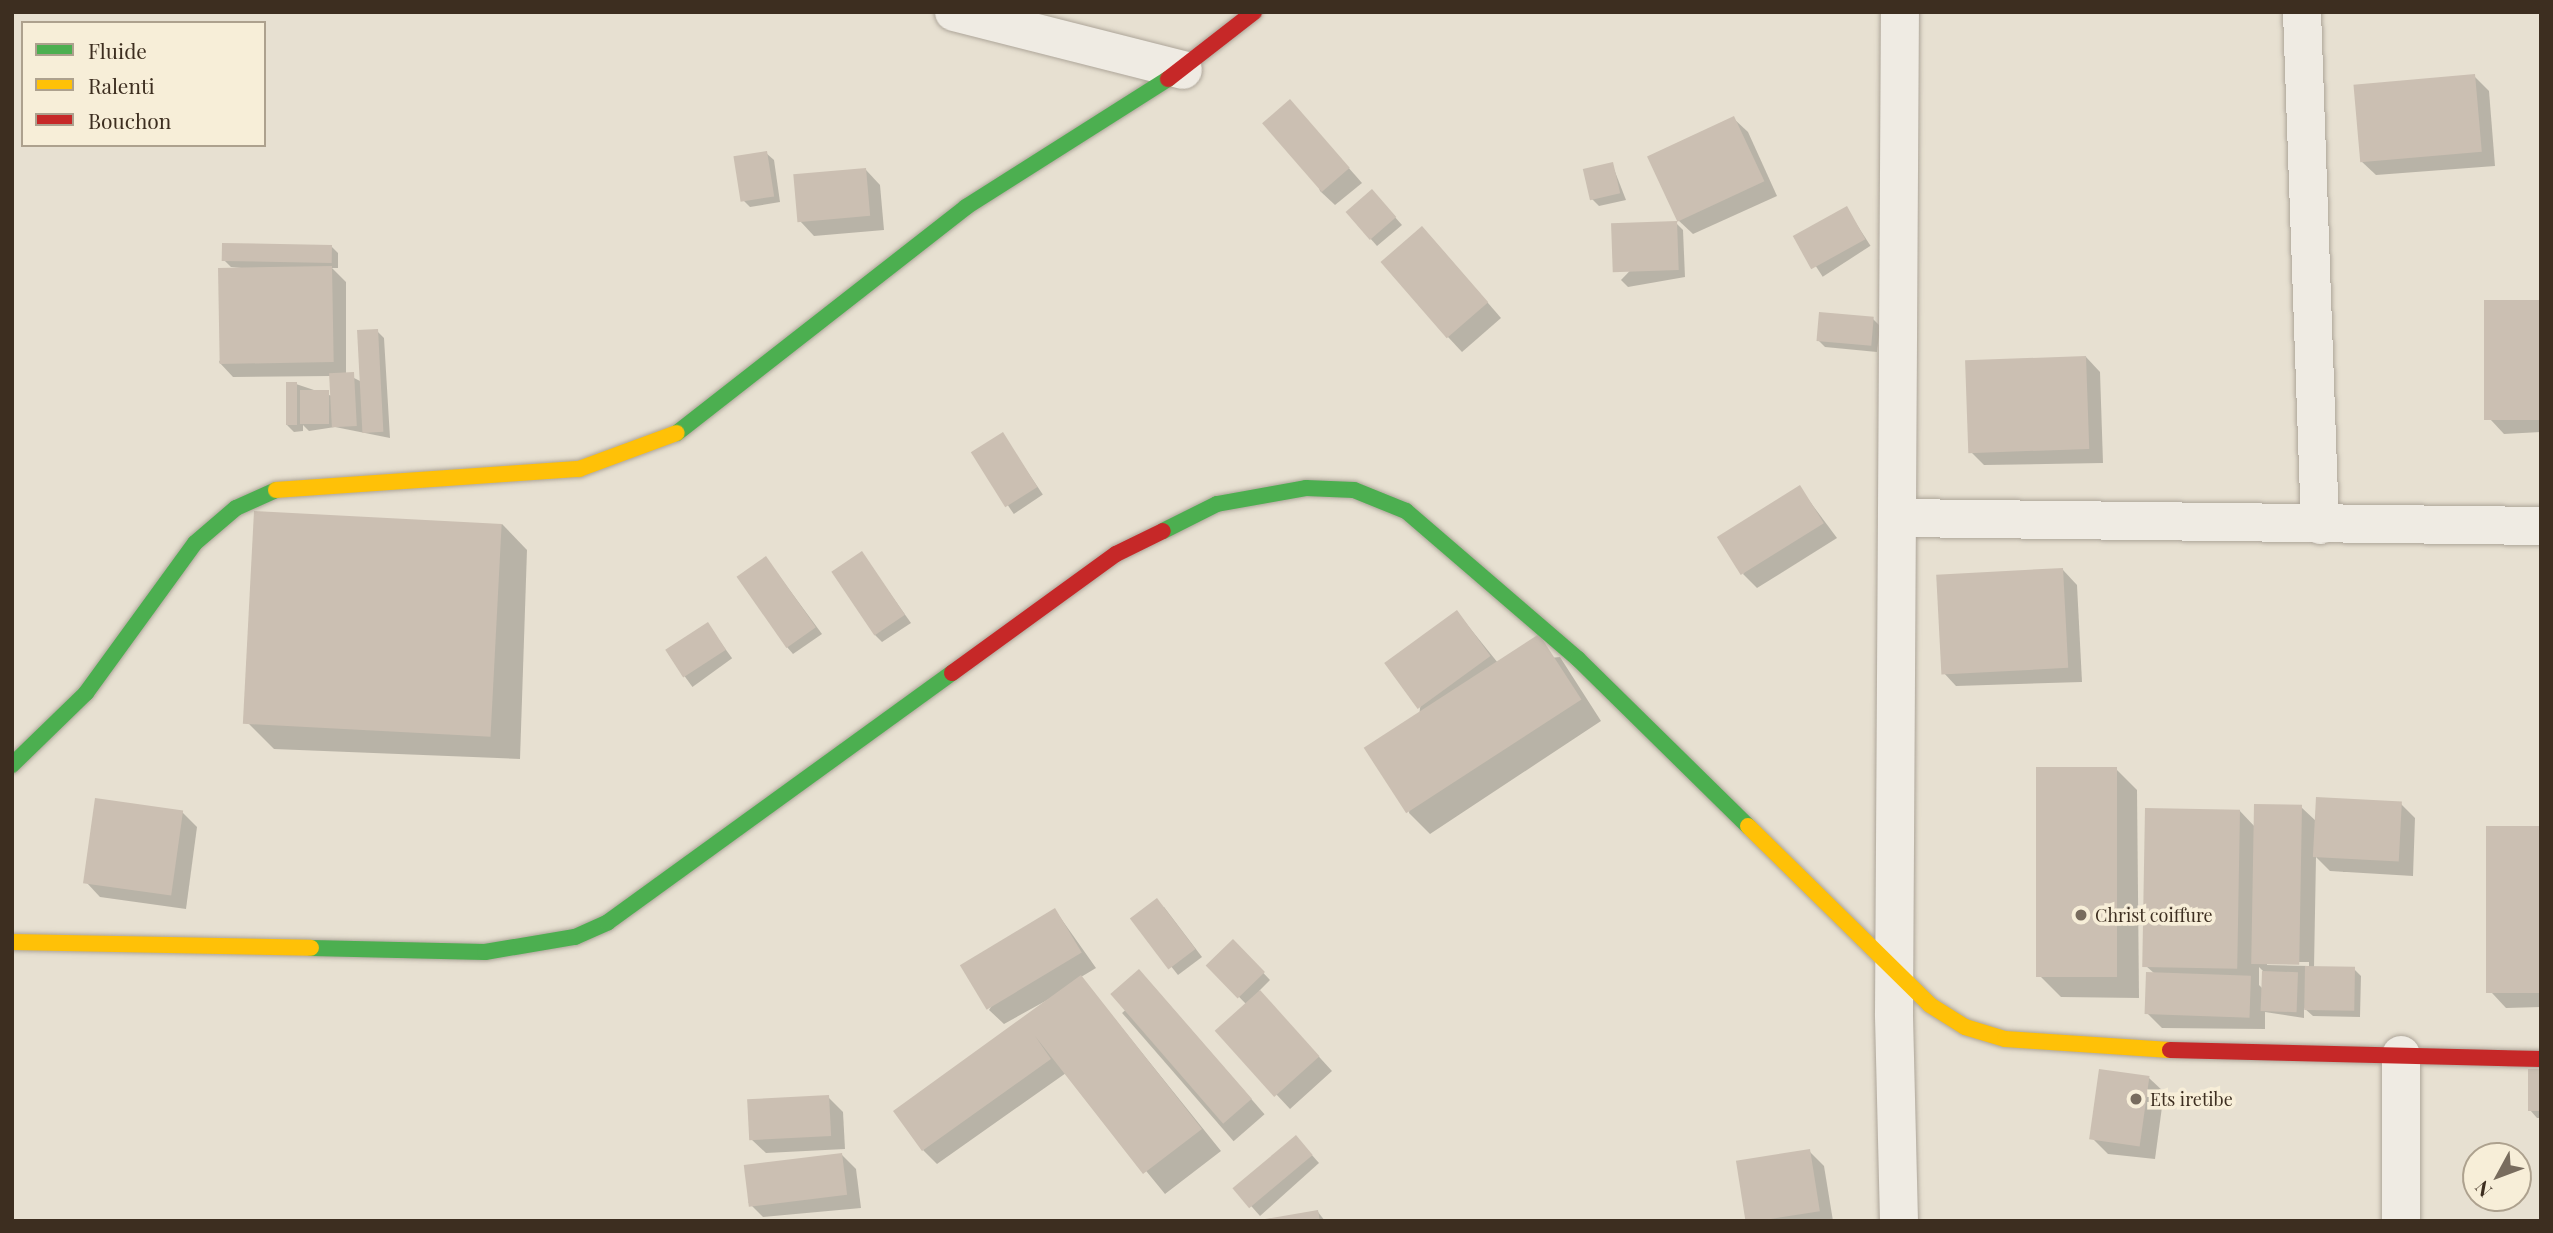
<!DOCTYPE html>
<style>
body{margin:0}
#map{position:relative;width:2553px;height:1233px;overflow:hidden;background:#e7e0d1;font-family:"Playfair Display",serif}
div>[style]{position:absolute}
[style*='--x']{left:calc(var(--x)*1px);top:calc(var(--y)*1px);width:calc(var(--w)*1px);rotate:calc(var(--a)*1deg)}
.shadow>*{inset:0;background:#0003;transform-origin:0 0}
.building>*{inset:0;background:#cbbfb2;transform-origin:0 0}
.roads{filter:drop-shadow(0 0 2px #ada599) drop-shadow(0 0 2px #ada599)}
.street>*{height:38px;margin:-19px;padding:0 19px;transform-origin:19px;border-radius:19px;background:#efebe3}
.fast>*{height:16px;margin:-8px;padding:0 8px;transform-origin:8px;border-radius:8px;background:#4caf50}
.slow>*{height:16px;margin:-8px;padding:0 8px;transform-origin:8px;border-radius:8px;background:#ffc107}
.jam>*{height:16px;margin:-8px;padding:0 8px;transform-origin:8px;border-radius:8px;background:#c62828}
.dots>*{width:19px;height:19px;translate:-50% -50%;box-sizing:border-box;border:4px solid #f7eed8;border-radius:50%}
span{translate:-50% -50%;white-space:nowrap;text-align:center;line-height:1.15;-webkit-text-stroke:7px #f7eed8;paint-order:stroke}
.poi-label{font-size:18px;color:#3d2e20}
.left{translate:0 -50%;text-align:left}
.frame{position:absolute;inset:0;border:14px solid #3d2e20;pointer-events:none}
.legend{position:absolute;left:21px;top:21px;width:245px;height:126px;box-sizing:border-box;background:#f7eed8;border:2px solid #ada18e;margin:0;padding:9px 12px;list-style:none;font-size:21px;color:#3d2e20}
.legend li{display:flex;align-items:center;gap:14px;height:35px}
.legend b{width:35px;border:2px solid #ada18e}
.north{position:absolute;left:2462px;top:1142px;width:70px;height:70px;box-sizing:border-box;background:#f7eed8;border:2px solid #ada18e;border-radius:50%;rotate:229deg;font-size:19px;font-weight:700;line-height:28px;text-align:center;color:#3d2e20}
.north::after{content:'';display:block;margin:auto;width:24px;height:32px;background:#786c5e;clip-path:polygon(50% 0,100% 100%,50% 72%,0 100%)}
</style>
<div id="map">
<div class="shadow">
<i style="clip-path:polygon(2474px 76px,2489px 91px,2495px 166px,2376px 175px,2361px 161px)"></i>
<i style="clip-path:polygon(1290px 101px,1362px 183px,1335px 205px,1320px 191px)"></i>
<i style="clip-path:polygon(1733px 118px,1748px 132px,1777px 196px,1693px 234px,1678px 220px)"></i>
<i style="clip-path:polygon(766px 153px,774px 160px,780px 202px,750px 207px,743px 200px)"></i>
<i style="clip-path:polygon(1612px 164px,1626px 200px,1599px 206px,1592px 199px)"></i>
<i style="clip-path:polygon(866px 170px,880px 185px,884px 230px,814px 236px,800px 221px)"></i>
<i style="clip-path:polygon(1378px 198px,1402px 225px,1377px 246px,1347px 212px)"></i>
<i style="left:1846px;top:208px;width:45px;height:57px;rotate:57deg"></i>
<i style="clip-path:polygon(1676px 223px,1683px 230px,1685px 277px,1628px 287px,1621px 280px)"></i>
<i style="clip-path:polygon(1436px 243px,1501px 318px,1462px 352px,1448px 337px)"></i>
<i style="clip-path:polygon(331px 246px,338px 253px,338px 268px,332px 268px,346px 282px,346px 374px,362px 382px,377px 331px,384px 338px,390px 438px,335px 427px,309px 431px,303px 425px,303px 431px,294px 432px,287px 425px,296px 384px,332px 396px,331px 376px,233px 377px,219px 362px,272px 271px,231px 267px,224px 260px)"></i>
<i style="clip-path:polygon(2541px 301px,2541px 432px,2504px 434px,2490px 419px)"></i>
<i style="clip-path:polygon(1873px 319px,1880px 326px,1877px 352px,1825px 347px,1818px 340px)"></i>
<i style="clip-path:polygon(2086px 357px,2100px 372px,2103px 463px,1984px 465px,1970px 451px)"></i>
<i style="left:1002px;top:434px;width:73px;height:35px;rotate:56deg"></i>
<i style="clip-path:polygon(1799px 487px,1837px 538px,1757px 588px,1743px 574px)"></i>
<i style="clip-path:polygon(502px 524px,527px 550px,520px 759px,274px 749px,248px 723px)"></i>
<i style="clip-path:polygon(862px 554px,911px 623px,882px 642px,875px 635px)"></i>
<i style="clip-path:polygon(766px 558px,822px 634px,793px 654px,787px 647px)"></i>
<i style="clip-path:polygon(2063px 570px,2077px 585px,2082px 682px,1956px 686px,1942px 671px)"></i>
<i style="clip-path:polygon(1457px 612px,1498px 663px,1560px 657px,1601px 721px,1430px 834px,1409px 813px,1420px 708px)"></i>
<i style="left:708px;top:625px;width:41px;height:49px;rotate:54deg"></i>
<i style="clip-path:polygon(2116px 769px,2137px 790px,2139px 998px,2061px 997px,2040px 976px)"></i>
<i style="clip-path:polygon(evenodd,2401px 804px,2415px 818px,2413px 876px,2330px 871px,2316px 857px,2314px 968px,2354px 969px,2361px 976px,2360px 1017px,2313px 1016px,2304px 1008px,2304px 1018px,2265px 1012px,2265px 1029px,2162px 1028px,2147px 1013px,2155px 974px,2146px 966px,2239px 810px,2256px 828px,2301px 807px,2317px 822px,2401px 804px,2267px 962px,2309px 962px,2309px 966px,2267px 965px,2267px 962px,2401px 804px,2259px 967px,2263px 971px,2263px 989px,2259px 985px,2259px 967px)"></i>
<i style="clip-path:polygon(182px 812px,197px 827px,186px 909px,100px 897px,86px 882px)"></i>
<i style="clip-path:polygon(2541px 828px,2541px 1007px,2506px 1008px,2492px 993px)"></i>
<i style="clip-path:polygon(1164px 907px,1202px 957px,1178px 975px,1133px 919px)"></i>
<i style="clip-path:polygon(1055px 910px,1096px 968px,1081px 977px,1221px 1151px,1165px 1194px,1066px 1073px,937px 1164px,923px 1150px,1060px 993px,1004px 1024px,989px 1010px)"></i>
<i style="clip-path:polygon(1233px 941px,1270px 980px,1259px 991px,1332px 1071px,1290px 1109px,1276px 1094px,1247px 1005px,1208px 965px)"></i>
<i style="left:1153px;top:986px;width:170px;height:41px;rotate:49deg"></i>
<i style="clip-path:polygon(2541px 1071px,2541px 1118px,2537px 1118px,2530px 1110px)"></i>
<i style="clip-path:polygon(2149px 1078px,2164px 1092px,2155px 1159px,2108px 1154px,2093px 1139px)"></i>
<i style="clip-path:polygon(828px 1097px,843px 1112px,845px 1149px,766px 1153px,751px 1139px)"></i>
<i style="clip-path:polygon(1303px 1145px,1319px 1163px,1260px 1216px,1237px 1190px)"></i>
<i style="clip-path:polygon(1809px 1151px,1824px 1166px,1833px 1221px,1747px 1221px)"></i>
<i style="clip-path:polygon(842px 1155px,856px 1169px,861px 1208px,763px 1217px,748px 1202px)"></i>
<i style="clip-path:polygon(1318px 1212px,1325px 1221px,1267px 1221px)"></i>
</div>
<div class="building">
<i style="left:2475px;top:74px;width:78px;height:122px;rotate:85deg"></i>
<i style="left:1290px;top:99px;width:91px;height:37px;rotate:49deg"></i>
<i style="left:1734px;top:116px;width:72px;height:96px;rotate:65deg"></i>
<i style="left:767px;top:151px;width:46px;height:34px;rotate:81deg"></i>
<i style="left:1613px;top:162px;width:32px;height:31px;rotate:77deg"></i>
<i style="left:866px;top:168px;width:48px;height:73px;rotate:85deg"></i>
<i style="left:1372px;top:189px;width:37px;height:35px;rotate:49deg"></i>
<i style="left:1847px;top:206px;width:38px;height:62px;rotate:61deg"></i>
<i style="left:1677px;top:221px;width:49px;height:66px;rotate:88deg"></i>
<i style="left:1422px;top:226px;width:101px;height:55px;rotate:49deg"></i>
<i style="left:222px;top:243px;width:110px;height:18px;rotate:1deg"></i>
<i style="left:332px;top:266px;width:96px;height:114px;rotate:89deg"></i>
<i style="left:2541px;top:300px;width:120px;height:57px;rotate:90deg"></i>
<i style="left:1819px;top:312px;width:55px;height:29px;rotate:5deg"></i>
<i style="left:378px;top:329px;width:103px;height:21px;rotate:87deg"></i>
<i style="left:2086px;top:356px;width:93px;height:121px;rotate:88deg"></i>
<i style="left:354px;top:372px;width:54px;height:25px;rotate:87deg"></i>
<i style="left:297px;top:382px;width:43px;height:11px;rotate:90deg"></i>
<i style="left:329px;top:390px;width:34px;height:29px;rotate:90deg"></i>
<i style="left:1003px;top:432px;width:65px;height:38px;rotate:58deg"></i>
<i style="left:1800px;top:485px;width:45px;height:98px;rotate:58deg"></i>
<i style="left:254px;top:511px;width:248px;height:213px;rotate:3deg"></i>
<i style="left:862px;top:551px;width:77px;height:37px;rotate:56deg"></i>
<i style="left:766px;top:556px;width:87px;height:36px;rotate:55deg"></i>
<i style="left:2063px;top:568px;width:100px;height:127px;rotate:87deg"></i>
<i style="left:1457px;top:610px;width:57px;height:90px;rotate:54deg"></i>
<i style="left:708px;top:622px;width:33px;height:51px;rotate:57deg"></i>
<i style="left:1539px;top:634px;width:78px;height:209px;rotate:57deg"></i>
<i style="left:2117px;top:767px;width:210px;height:81px;rotate:90deg"></i>
<i style="left:2316px;top:797px;width:86px;height:60px;rotate:3deg"></i>
<i style="left:95px;top:798px;width:89px;height:86px;rotate:8deg"></i>
<i style="left:2254px;top:804px;width:48px;height:160px;rotate:1deg"></i>
<i style="left:2145px;top:808px;width:95px;height:159px;rotate:1deg"></i>
<i style="left:2541px;top:826px;width:167px;height:55px;rotate:90deg"></i>
<i style="left:1157px;top:898px;width:64px;height:34px;rotate:53deg"></i>
<i style="left:1055px;top:908px;width:52px;height:111px;rotate:59deg"></i>
<i style="left:1233px;top:939px;width:46px;height:38px;rotate:46deg"></i>
<i style="left:2305px;top:966px;width:50px;height:44px;rotate:1deg"></i>
<i style="left:1139px;top:969px;width:172px;height:38px;rotate:49deg"></i>
<i style="left:2262px;top:971px;width:36px;height:40px;rotate:2deg"></i>
<i style="left:2146px;top:972px;width:105px;height:42px;rotate:2deg"></i>
<i style="clip-path:polygon(1081px 975px,1202px 1129px,1143px 1174px,1035px 1036px,1051px 1059px,922px 1151px,893px 1111px)"></i>
<i style="left:1260px;top:990px;width:89px;height:61px;rotate:48deg"></i>
<i style="left:2099px;top:1069px;width:51px;height:71px;rotate:8deg"></i>
<i style="left:2528px;top:1069px;width:13px;height:42px"></i>
<i style="left:829px;top:1095px;width:41px;height:82px;rotate:87deg"></i>
<i style="left:1296px;top:1135px;width:26px;height:83px;rotate:50deg"></i>
<i style="left:1810px;top:1149px;width:63px;height:75px;rotate:81deg"></i>
<i style="left:842px;top:1153px;width:42px;height:99px;rotate:83deg"></i>
<i style="clip-path:polygon(1318px 1210px,1320px 1221px,1265px 1221px,1265px 1219px)"></i>
</div>
<div class="roads">
<div class="street">
<i style="--x:954;--y:12;--w:236;--a:14.2"></i>
<i style="--x:2302;--y:12;--w:513;--a:87.99"></i>
<i style="--x:1899;--y:518;--w:642;--a:0.71"></i>
<i style="--x:1899;--y:1221;--w:207;--a:-91.4"></i>
<i style="--x:1894;--y:1014;--w:1002;--a:-89.66"></i>
<i style="--x:2401;--y:1221;--w:166;--a:-90"></i>
</div>
<div class="fast">
<i style="--x:677;--y:433;--w:367;--a:-38"></i>
<i style="--x:966;--y:207;--w:239;--a:-32.4"></i>
<i style="--x:1163;--y:531;--w:60;--a:-26.6"></i>
<i style="--x:1217;--y:504;--w:90;--a:-10.2"></i>
<i style="--x:1306;--y:488;--w:48;--a:2.4"></i>
<i style="--x:1354;--y:490;--w:56;--a:22"></i>
<i style="--x:1406;--y:511;--w:227;--a:40.7"></i>
<i style="--x:1578;--y:659;--w:238;--a:44.5"></i>
<i style="--x:12;--y:765;--w:103;--a:-44.2"></i>
<i style="--x:86;--y:693;--w:185;--a:-54"></i>
<i style="--x:195;--y:543;--w:54;--a:-40.5"></i>
<i style="--x:236;--y:508;--w:44;--a:-24.2"></i>
<i style="--x:311;--y:948;--w:174;--a:1.3"></i>
<i style="--x:485;--y:952;--w:91;--a:-9.5"></i>
<i style="--x:575;--y:937;--w:36;--a:-24"></i>
<i style="--x:608;--y:922;--w:425;--a:-35.9"></i>
</div>
<div class="slow">
<i style="--x:276;--y:490;--w:304;--a:-4"></i>
<i style="--x:579;--y:469;--w:104;--a:-20.2"></i>
<i style="--x:1748;--y:826;--w:255;--a:44.5"></i>
<i style="--x:1930;--y:1005;--w:41;--a:32.2"></i>
<i style="--x:1965;--y:1027;--w:42;--a:16.7"></i>
<i style="--x:2005;--y:1039;--w:165;--a:3.8"></i>
<i style="--x:12;--y:942;--w:299;--a:1.1"></i>
</div>
<div class="jam">
<i style="--x:1168;--y:79;--w:109;--a:-37.9"></i>
<i style="--x:952;--y:673;--w:203;--a:-36"></i>
<i style="--x:1116;--y:554;--w:52;--a:-26.1"></i>
<i style="--x:2170;--y:1050;--w:371;--a:1.4"></i>
</div>
</div>
<div class="dots">
<i style="left:2081px;top:915px;background:#786c5e"></i>
<i style="left:2136px;top:1099px;background:#786c5e"></i>
</div>
<div class="poi-label">
<span class="left" style="left:2095px;top:915px">Christ coiffure</span>
<span class="left" style="left:2150px;top:1099px">Ets iretibe</span>
</div>
<div class="frame"></div>
<ul class="legend">
<li><b style="height:9px;background:#4caf50"></b>Fluide</li>
<li><b style="height:9px;background:#ffc107"></b>Ralenti</li>
<li><b style="height:9px;background:#c62828"></b>Bouchon</li>
</ul>
<div class="north">N</div>
</div>
